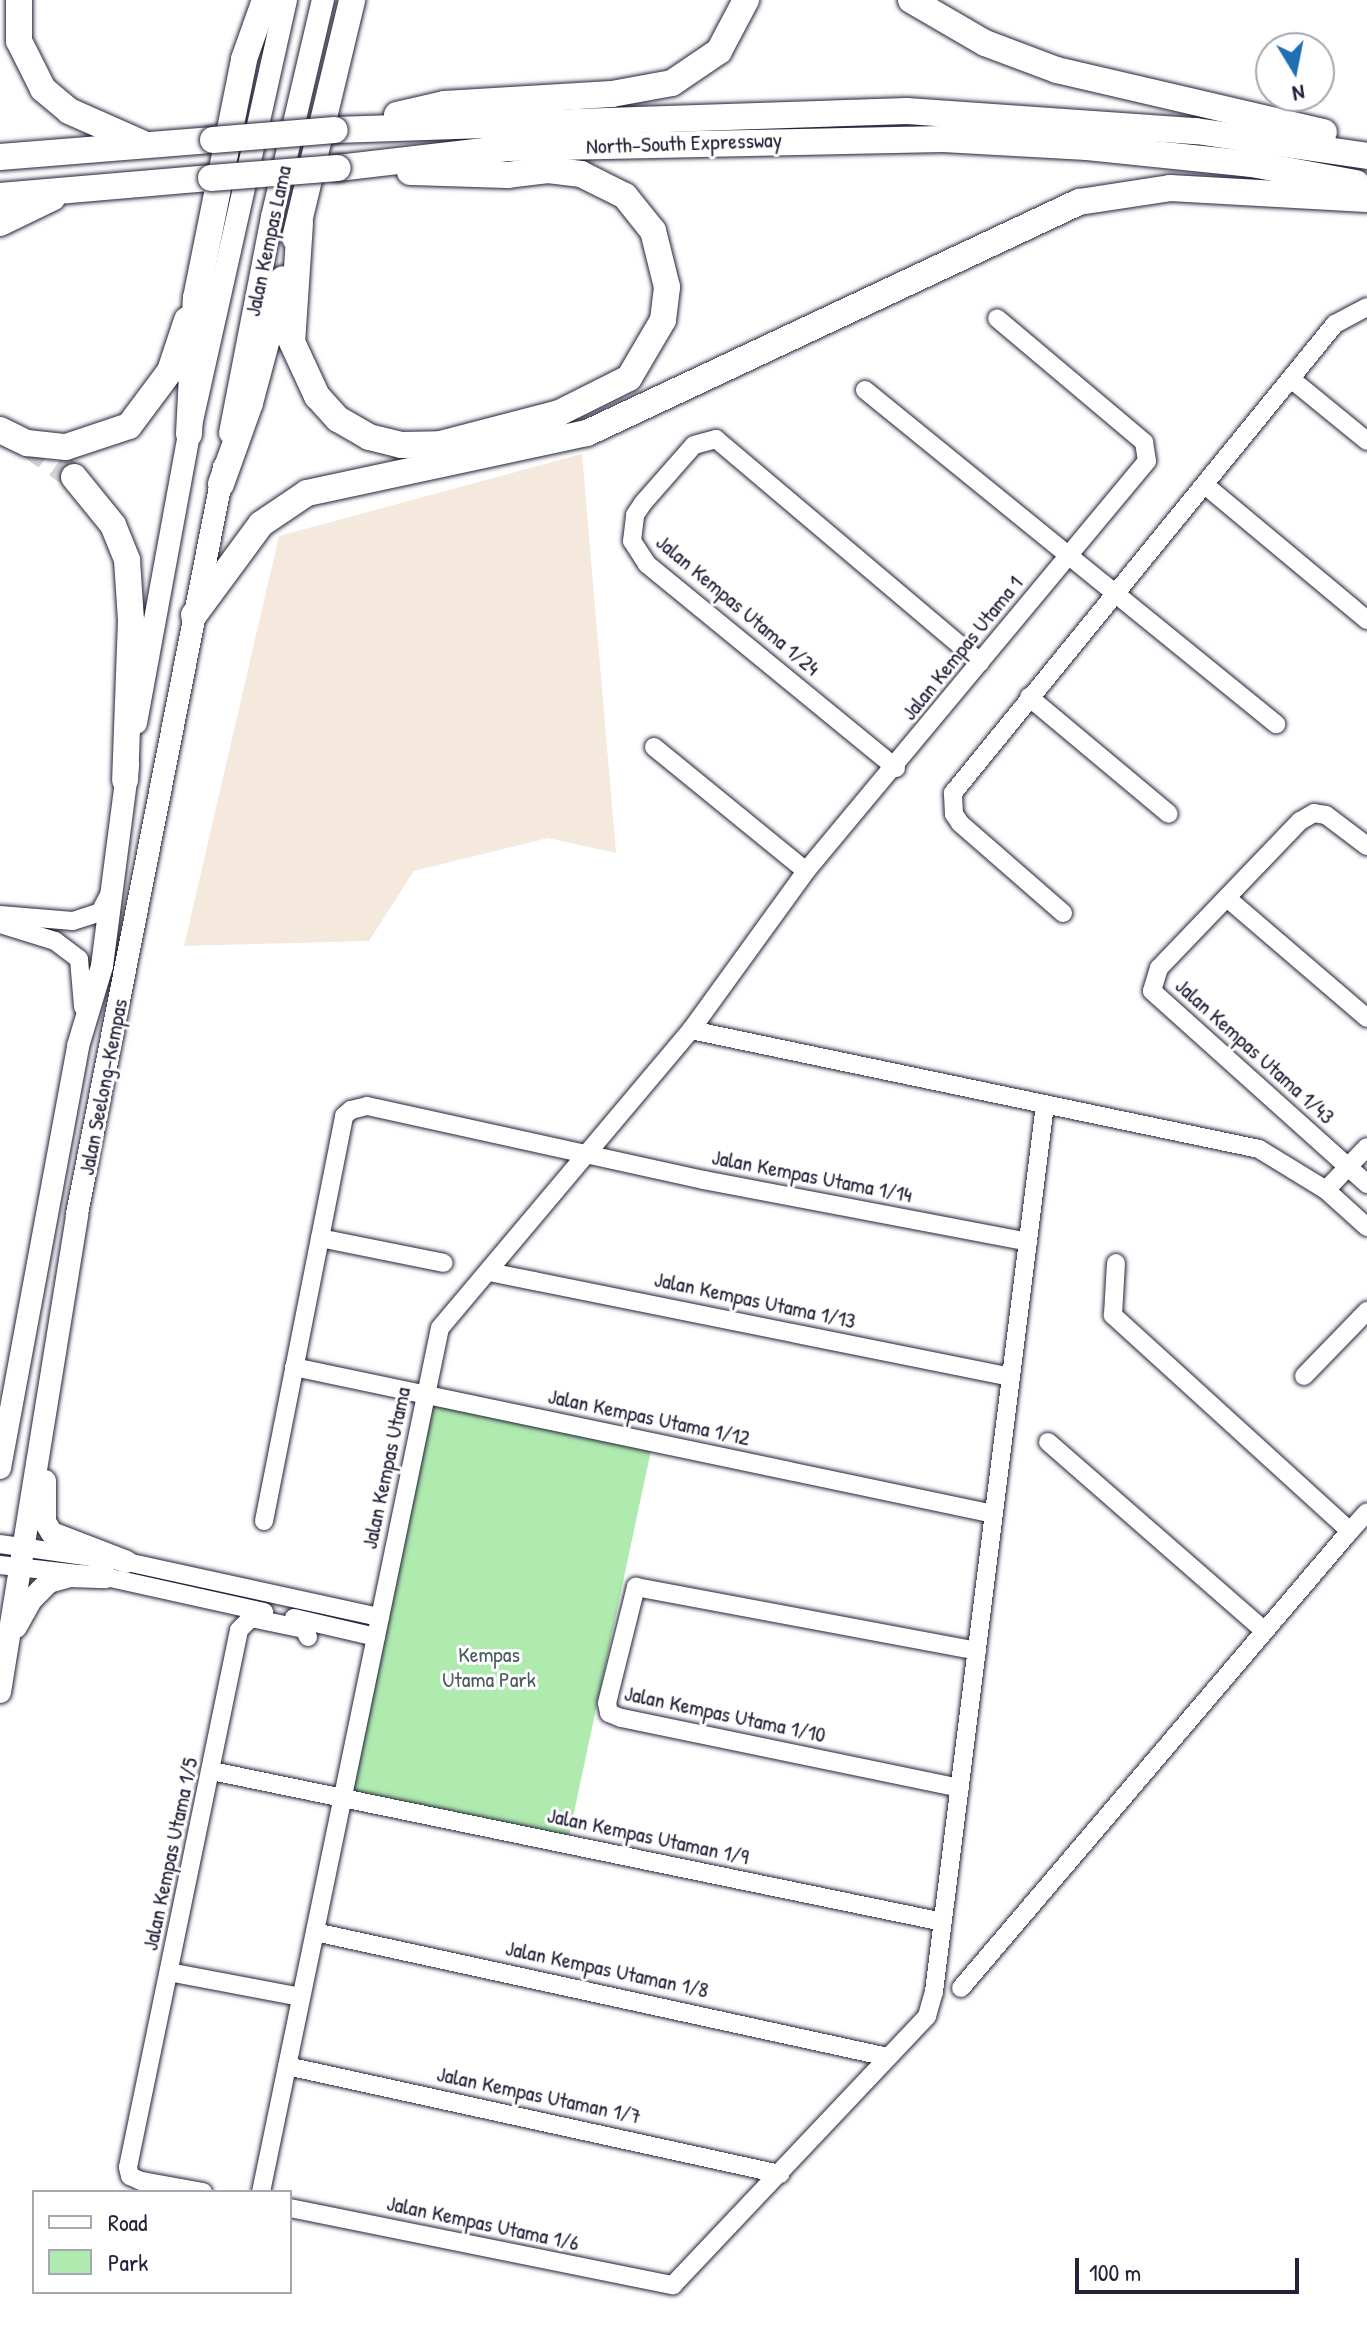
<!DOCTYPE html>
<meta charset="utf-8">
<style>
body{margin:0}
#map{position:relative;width:1367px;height:2326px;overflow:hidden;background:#fff;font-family:"Patrick Hand",sans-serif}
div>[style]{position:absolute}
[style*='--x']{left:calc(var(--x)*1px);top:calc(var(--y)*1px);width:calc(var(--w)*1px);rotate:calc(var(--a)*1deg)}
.built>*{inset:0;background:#f4e9dc}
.green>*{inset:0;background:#afeaaf;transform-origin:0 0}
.highway-tunnel>*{height:26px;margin-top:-13px;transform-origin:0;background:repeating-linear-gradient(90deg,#d3d3d8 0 26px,transparent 0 39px)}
.roads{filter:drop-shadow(0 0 2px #22223b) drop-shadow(0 0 2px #22223b)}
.minor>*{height:18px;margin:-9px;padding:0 9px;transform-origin:9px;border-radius:9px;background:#fff}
.major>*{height:22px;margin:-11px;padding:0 11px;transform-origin:11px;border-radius:11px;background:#fff}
.highway>*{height:26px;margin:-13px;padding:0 13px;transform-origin:13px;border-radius:13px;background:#fff}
.bridges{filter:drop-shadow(0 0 2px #22223b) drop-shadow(0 0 2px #22223b)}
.highway-bridge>*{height:26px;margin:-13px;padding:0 13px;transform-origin:13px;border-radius:13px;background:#fff}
span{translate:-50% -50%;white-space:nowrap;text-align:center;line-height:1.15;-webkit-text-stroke:6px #fff;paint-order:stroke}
.street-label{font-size:22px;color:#22223b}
.park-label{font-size:22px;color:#4c5e5e}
.legend{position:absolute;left:32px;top:2190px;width:260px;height:104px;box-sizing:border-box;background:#fff;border:2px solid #a7a7b1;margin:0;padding:10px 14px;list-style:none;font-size:24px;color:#22223b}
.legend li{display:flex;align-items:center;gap:16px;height:40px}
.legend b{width:40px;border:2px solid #a7a7b1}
.north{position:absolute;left:1255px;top:32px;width:80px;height:80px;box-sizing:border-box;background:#fff;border:2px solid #a7a7b1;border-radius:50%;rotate:170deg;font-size:22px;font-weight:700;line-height:32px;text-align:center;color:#22223b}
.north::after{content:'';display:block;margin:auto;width:28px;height:36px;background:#1f6fb2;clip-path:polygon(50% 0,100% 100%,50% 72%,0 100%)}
.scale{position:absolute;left:1075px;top:2258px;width:224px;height:36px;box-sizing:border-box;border:4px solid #22223b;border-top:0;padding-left:10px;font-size:24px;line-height:28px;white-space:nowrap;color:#22223b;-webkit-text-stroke:6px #fff;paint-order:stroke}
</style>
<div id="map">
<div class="built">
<i style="clip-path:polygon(582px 454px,616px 853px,548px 838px,414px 871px,369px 941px,184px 946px,279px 536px)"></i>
</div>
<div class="green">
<i style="left:426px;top:1393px;width:232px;height:413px;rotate:12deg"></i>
</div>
<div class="highway-tunnel">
<i style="--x:25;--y:442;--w:60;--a:35.5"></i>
</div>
<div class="roads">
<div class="minor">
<i style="--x:1291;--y:379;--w:98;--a:39.2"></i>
<i style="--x:865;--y:390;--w:530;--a:39.1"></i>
<i style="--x:1205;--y:485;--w:211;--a:39.8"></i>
<i style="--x:1029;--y:697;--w:182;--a:39.9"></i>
<i style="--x:654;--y:747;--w:196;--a:39.2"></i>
<i style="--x:896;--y:768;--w:322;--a:-140.7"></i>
<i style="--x:647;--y:564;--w:27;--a:-123"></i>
<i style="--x:632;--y:541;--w:26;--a:-83"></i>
<i style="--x:635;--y:515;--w:14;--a:-56"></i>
<i style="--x:643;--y:503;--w:77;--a:-48.7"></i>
<i style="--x:694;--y:445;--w:23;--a:-15"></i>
<i style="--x:716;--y:439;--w:346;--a:40.2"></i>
<i style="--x:1367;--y:846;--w:51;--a:-142.9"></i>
<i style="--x:1326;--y:815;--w:12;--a:-171"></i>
<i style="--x:1314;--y:813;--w:16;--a:150"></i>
<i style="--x:1300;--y:821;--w:204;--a:133.8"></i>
<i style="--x:1159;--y:968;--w:24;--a:107"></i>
<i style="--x:1152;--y:991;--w:289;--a:41.9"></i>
<i style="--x:1227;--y:898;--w:184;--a:40.6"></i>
<i style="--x:1063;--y:913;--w:137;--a:-138.9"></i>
<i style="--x:960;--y:823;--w:11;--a:-124"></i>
<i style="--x:954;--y:814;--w:21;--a:-93"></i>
<i style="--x:953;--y:793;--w:605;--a:-50.84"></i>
<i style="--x:1335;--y:324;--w:36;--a:-28"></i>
<i style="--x:0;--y:915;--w:73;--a:4.7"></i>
<i style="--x:73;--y:921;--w:28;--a:-18"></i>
<i style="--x:100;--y:912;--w:19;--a:-62"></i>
<i style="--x:0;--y:924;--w:58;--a:17.2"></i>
<i style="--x:55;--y:941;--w:30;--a:37"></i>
<i style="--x:79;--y:959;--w:48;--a:85.2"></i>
<i style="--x:691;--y:1030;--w:580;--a:11.83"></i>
<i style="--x:1259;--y:1149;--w:79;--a:31.5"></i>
<i style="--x:1326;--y:1190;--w:55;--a:42.1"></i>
<i style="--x:1326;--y:1190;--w:59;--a:-46.4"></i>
<i style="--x:320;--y:1238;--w:126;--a:11.4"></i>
<i style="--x:489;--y:1272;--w:532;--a:11.37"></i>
<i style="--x:294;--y:1367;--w:715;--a:11.86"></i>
<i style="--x:1304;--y:1376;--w:91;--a:-45.9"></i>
<i style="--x:1048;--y:1442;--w:284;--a:41.1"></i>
<i style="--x:264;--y:1521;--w:413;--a:-78.8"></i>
<i style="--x:344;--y:1116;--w:9;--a:-41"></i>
<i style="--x:351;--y:1110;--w:16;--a:-14"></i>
<i style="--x:367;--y:1106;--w:345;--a:12.4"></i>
<i style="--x:704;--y:1180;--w:330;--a:10.8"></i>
<i style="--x:1350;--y:1531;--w:25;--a:-48"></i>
<i style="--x:0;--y:1544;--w:128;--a:8.1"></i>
<i style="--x:127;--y:1562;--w:259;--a:12.3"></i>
<i style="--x:0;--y:1565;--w:107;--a:6.5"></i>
<i style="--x:106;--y:1577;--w:162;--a:12.5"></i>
<i style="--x:294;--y:1618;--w:84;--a:13"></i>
<i style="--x:212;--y:1771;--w:746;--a:11.67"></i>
<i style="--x:960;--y:1788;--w:346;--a:-168.3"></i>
<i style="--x:621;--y:1718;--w:13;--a:-157"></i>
<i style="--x:609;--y:1713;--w:10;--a:-101"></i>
<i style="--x:607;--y:1703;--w:120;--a:-76"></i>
<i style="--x:636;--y:1587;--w:347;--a:10.6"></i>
<i style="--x:315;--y:1932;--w:586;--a:12.31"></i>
<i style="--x:169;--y:1972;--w:134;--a:10.7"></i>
<i style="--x:961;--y:1988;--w:600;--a:-49.6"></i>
<i style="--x:1350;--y:1531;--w:321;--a:-137.7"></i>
<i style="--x:1113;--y:1315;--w:52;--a:-86.7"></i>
<i style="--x:287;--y:2066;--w:505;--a:12.36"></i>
<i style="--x:203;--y:2192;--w:63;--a:-169.9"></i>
<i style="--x:141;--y:2181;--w:12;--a:-156"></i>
<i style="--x:130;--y:2176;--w:9;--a:-103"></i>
<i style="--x:128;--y:2167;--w:548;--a:-78.32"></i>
<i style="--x:239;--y:1630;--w:17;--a:-45"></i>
<i style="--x:251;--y:1618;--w:54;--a:11.7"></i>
<i style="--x:304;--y:1629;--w:9;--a:63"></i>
<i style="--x:261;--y:2192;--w:882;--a:-78.3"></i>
<i style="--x:440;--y:1328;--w:390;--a:-49.9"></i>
<i style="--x:691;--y:1030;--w:196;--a:-54.1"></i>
<i style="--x:806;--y:871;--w:533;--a:-50.25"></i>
<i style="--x:1147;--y:461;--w:19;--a:-99"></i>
<i style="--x:1144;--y:442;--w:192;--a:-139.9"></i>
<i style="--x:290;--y:2208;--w:391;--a:11.4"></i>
<i style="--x:673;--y:2285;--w:370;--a:-46.6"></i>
<i style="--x:927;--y:2016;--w:25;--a:-74"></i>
<i style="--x:934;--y:1992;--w:894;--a:-82.87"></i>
</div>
<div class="major">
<i style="--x:230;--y:433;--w:220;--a:-79"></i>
<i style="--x:272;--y:217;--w:223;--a:-76.8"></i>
<i style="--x:136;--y:723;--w:294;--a:-79.6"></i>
<i style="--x:189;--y:434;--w:445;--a:-77.4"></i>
<i style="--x:0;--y:1468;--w:429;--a:-79.5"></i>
<i style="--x:78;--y:1046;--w:84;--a:-73.3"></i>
<i style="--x:102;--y:966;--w:203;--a:-82.6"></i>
<i style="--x:45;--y:1481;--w:41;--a:90"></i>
<i style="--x:45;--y:1522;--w:13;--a:58"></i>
<i style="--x:52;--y:1533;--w:80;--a:21.1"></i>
<i style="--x:16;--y:1627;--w:31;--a:-61"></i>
<i style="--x:31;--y:1600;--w:25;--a:-45"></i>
<i style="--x:49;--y:1582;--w:22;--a:-16"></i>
<i style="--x:70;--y:1576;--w:36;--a:2"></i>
<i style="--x:0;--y:1692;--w:484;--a:-80.8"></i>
<i style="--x:77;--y:1214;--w:761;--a:-78.87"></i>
</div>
<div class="highway">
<i style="--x:19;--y:0;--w:41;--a:90"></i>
<i style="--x:19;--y:41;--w:54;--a:63.4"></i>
<i style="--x:43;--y:89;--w:34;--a:40"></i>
<i style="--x:69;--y:111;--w:84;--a:23.8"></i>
<i style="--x:911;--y:0;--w:86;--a:30.2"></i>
<i style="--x:985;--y:43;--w:77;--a:20.6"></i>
<i style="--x:1057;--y:70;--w:274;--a:13.1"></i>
<i style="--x:397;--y:115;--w:48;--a:-13.2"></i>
<i style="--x:444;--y:104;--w:168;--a:-3.4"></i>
<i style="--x:612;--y:94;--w:61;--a:-10.4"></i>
<i style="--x:672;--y:83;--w:57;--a:-34.2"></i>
<i style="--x:719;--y:51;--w:58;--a:-62.1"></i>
<i style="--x:335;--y:130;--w:572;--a:-1.9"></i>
<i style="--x:907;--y:111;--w:290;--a:4"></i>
<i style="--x:1196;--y:131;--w:173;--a:8.3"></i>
<i style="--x:0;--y:157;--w:214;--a:-4.6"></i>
<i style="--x:338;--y:168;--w:171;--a:-6.7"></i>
<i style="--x:508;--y:148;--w:435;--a:-1.2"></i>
<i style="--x:943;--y:139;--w:144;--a:3.2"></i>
<i style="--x:1087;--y:147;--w:166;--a:5.9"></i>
<i style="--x:1252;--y:164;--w:106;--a:10.4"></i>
<i style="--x:0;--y:196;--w:212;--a:-4.9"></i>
<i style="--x:0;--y:223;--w:58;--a:-25.7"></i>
<i style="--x:300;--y:223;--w:119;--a:93.8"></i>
<i style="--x:292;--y:342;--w:60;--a:65.2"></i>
<i style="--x:317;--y:396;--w:31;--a:48"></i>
<i style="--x:338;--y:419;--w:36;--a:30"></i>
<i style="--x:369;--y:437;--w:33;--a:14"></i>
<i style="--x:401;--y:445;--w:39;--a:-1"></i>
<i style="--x:440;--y:444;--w:123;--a:-14.6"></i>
<i style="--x:559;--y:413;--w:78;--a:-26.6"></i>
<i style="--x:629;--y:378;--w:67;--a:-59.6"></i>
<i style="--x:663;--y:320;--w:33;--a:-83"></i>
<i style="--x:667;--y:287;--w:58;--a:-104"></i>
<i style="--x:653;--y:231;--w:45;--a:-128.7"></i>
<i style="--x:625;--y:196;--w:49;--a:-153.4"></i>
<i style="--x:581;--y:174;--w:33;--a:-173"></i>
<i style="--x:548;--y:170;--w:40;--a:172.9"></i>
<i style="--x:508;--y:175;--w:98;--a:-178.2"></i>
<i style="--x:295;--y:238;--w:245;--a:-76.5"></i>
<i style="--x:0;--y:430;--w:30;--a:26"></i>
<i style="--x:27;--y:443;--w:39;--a:6"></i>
<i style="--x:66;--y:447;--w:66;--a:-18.4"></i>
<i style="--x:129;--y:426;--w:69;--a:-53.3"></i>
<i style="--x:170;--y:371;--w:54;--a:-71.6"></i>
<i style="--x:189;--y:434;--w:136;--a:-87.1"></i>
<i style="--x:196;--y:298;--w:244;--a:-78.6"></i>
<i style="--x:244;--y:59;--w:63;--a:-70.4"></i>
<i style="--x:74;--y:477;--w:62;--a:50.9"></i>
<i style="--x:113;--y:525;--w:38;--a:68"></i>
<i style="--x:127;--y:560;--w:60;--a:86.2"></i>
<i style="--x:131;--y:620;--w:160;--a:92.1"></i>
<i style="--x:221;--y:484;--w:86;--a:-70.3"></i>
<i style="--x:250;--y:403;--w:128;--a:-75.1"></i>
<i style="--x:194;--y:615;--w:113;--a:-53.6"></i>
<i style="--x:261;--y:524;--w:55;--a:-34"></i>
<i style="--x:307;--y:493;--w:286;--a:-12.1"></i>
<i style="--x:587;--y:433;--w:544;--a:-25.15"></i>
<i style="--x:1079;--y:202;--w:92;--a:-8.7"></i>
<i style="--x:1170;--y:188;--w:197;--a:3.2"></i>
</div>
</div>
<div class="bridges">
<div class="highway-bridge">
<i style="--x:213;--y:140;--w:122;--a:-4.7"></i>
<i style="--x:211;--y:178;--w:127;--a:-4.5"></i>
</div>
</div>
<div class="street-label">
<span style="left:684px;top:143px;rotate:-2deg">North–South Expressway</span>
<span style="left:268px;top:241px;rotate:-78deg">Jalan Kempas Lama</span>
<span style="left:738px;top:605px;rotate:40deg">Jalan Kempas Utama 1/24</span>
<span style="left:962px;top:648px;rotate:-51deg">Jalan Kempas Utama 1</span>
<span style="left:1255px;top:1051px;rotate:42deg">Jalan Kempas Utama 1/43</span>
<span style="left:103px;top:1087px;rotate:-79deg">Jalan Seelong–Kempas</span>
<span style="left:812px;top:1176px;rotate:11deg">Jalan Kempas Utama 1/14</span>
<span style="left:755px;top:1300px;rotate:12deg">Jalan Kempas Utama 1/13</span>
<span style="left:649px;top:1417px;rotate:12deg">Jalan Kempas Utama 1/12</span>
<span style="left:386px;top:1468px;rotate:-78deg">Jalan Kempas Utama</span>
<span style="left:725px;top:1714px;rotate:12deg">Jalan Kempas Utama 1/10</span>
<span style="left:648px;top:1836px;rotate:12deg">Jalan Kempas Utaman 1/9</span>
<span style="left:170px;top:1854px;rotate:-78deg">Jalan Kempas Utama 1/5</span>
<span style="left:607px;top:1969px;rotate:12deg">Jalan Kempas Utaman 1/8</span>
<span style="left:539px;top:2095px;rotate:12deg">Jalan Kempas Utaman 1/7</span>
<span style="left:483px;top:2223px;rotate:12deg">Jalan Kempas Utama 1/6</span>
</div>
<div class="park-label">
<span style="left:489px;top:1667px">Kempas<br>Utama Park</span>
</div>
<ul class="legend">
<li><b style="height:10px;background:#fff"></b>Road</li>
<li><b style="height:22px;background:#afeaaf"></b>Park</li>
</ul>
<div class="north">N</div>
<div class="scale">100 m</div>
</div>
